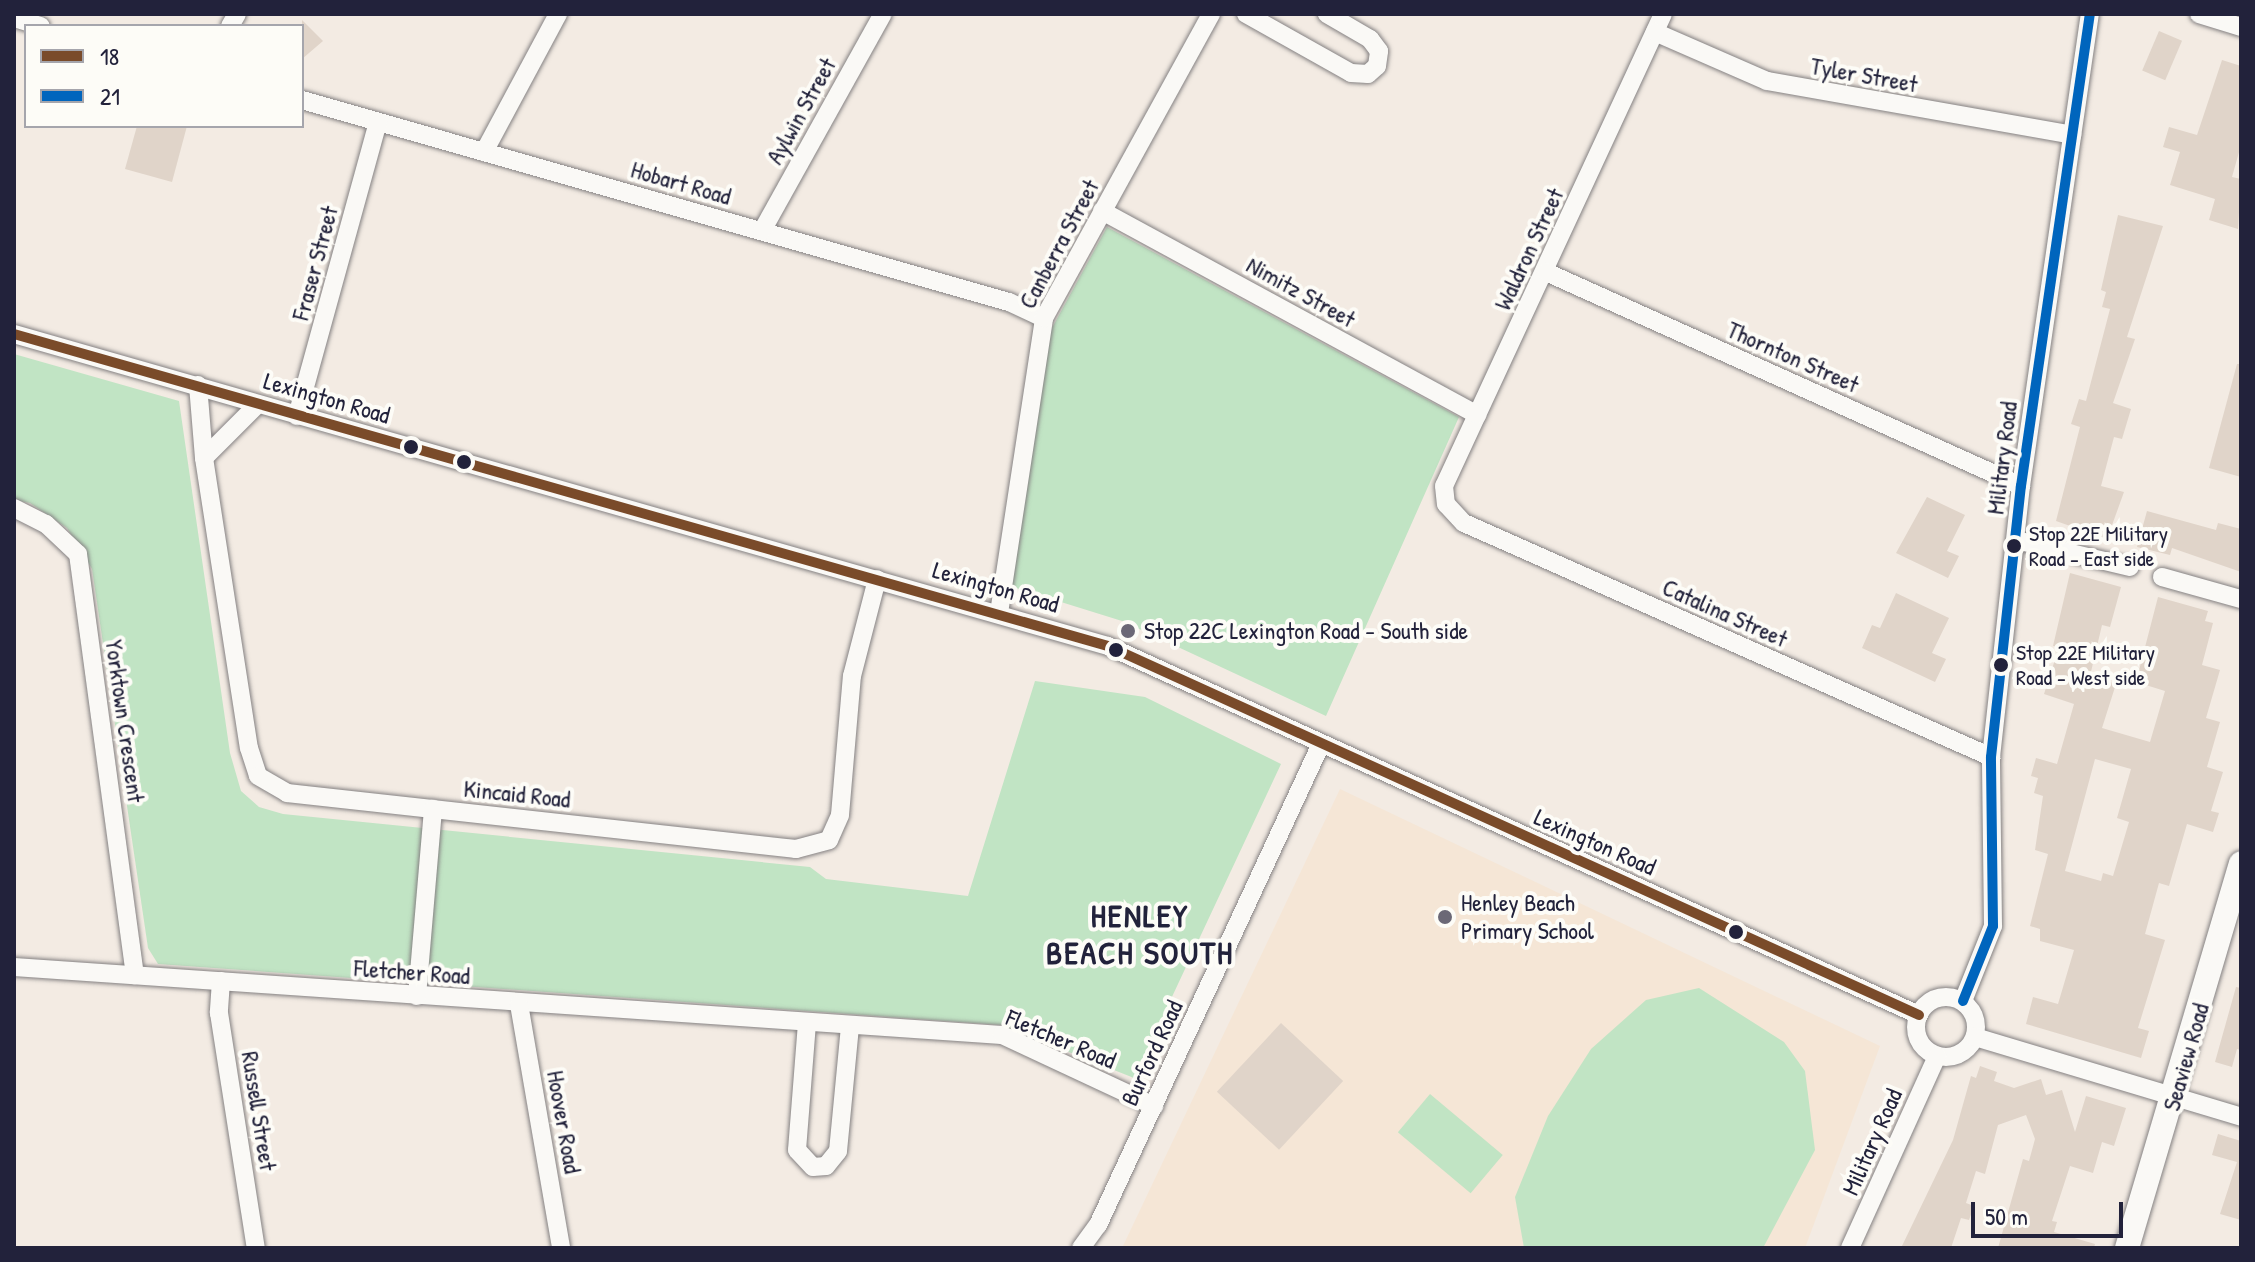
<!DOCTYPE html>
<style>
body{margin:0}
#map{position:relative;width:2255px;height:1262px;overflow:hidden;background:#f3ebe3;font-family:"Patrick Hand",sans-serif}
div>[style]{position:absolute}
[style*='--x']{left:calc(var(--x)*1px);top:calc(var(--y)*1px);width:calc(var(--w)*1px);rotate:calc(var(--a)*1deg)}
.built>*{inset:0;background:#f5e6d6}
.green>*{inset:0;background:#c1e4c4;transform-origin:0 0}
.building>*{inset:0;background:#e0d4c9;transform-origin:0 0}
.roads{filter:drop-shadow(0 0 2px #848182) drop-shadow(0 0 2px #848182)}
.minor>*{height:18px;margin:-9px;padding:0 9px;transform-origin:9px;border-radius:9px;background:#faf9f6}
.minor>.ring{margin:-9px;padding:0;box-sizing:content-box;background:none;border:18px solid #faf9f6;border-radius:50%}
.secondary>*{height:24px;margin:-12px;padding:0 12px;transform-origin:12px;border-radius:12px;background:#faf9f6}
.bus-1>*{height:10px;margin:-5px;padding:0 5px;transform-origin:5px;border-radius:5px;background:#7a4b2a}
.bus-2>*{height:10px;margin:-5px;padding:0 5px;transform-origin:5px;border-radius:5px;background:#0065bd}
.dots>*{width:22px;height:22px;translate:-50% -50%;box-sizing:border-box;border:4px solid #fdfcf7;border-radius:50%}
span{translate:-50% -50%;white-space:nowrap;text-align:center;line-height:1.15;-webkit-text-stroke:8px #fdfcf7;paint-order:stroke}
.bus-label{font-size:22px;color:#22223b}
.left{translate:0 -50%;text-align:left}
.street-label{font-size:24px;color:#22223b}
.poi-label{font-size:24px;color:#22223b}
.district-label{font-size:32px;color:#22223b;font-weight:700;letter-spacing:2px}
.frame{position:absolute;inset:0;border:16px solid #22223b;pointer-events:none}
.legend{position:absolute;left:24px;top:24px;width:280px;height:104px;box-sizing:border-box;background:#fdfcf7;border:2px solid #a5a5ac;margin:0;padding:10px 14px;list-style:none;font-size:24px;color:#22223b}
.legend li{display:flex;align-items:center;gap:16px;height:40px}
.legend b{width:40px;border:2px solid #a5a5ac}
.scale{position:absolute;left:1971px;top:1202px;width:152px;height:36px;box-sizing:border-box;border:4px solid #22223b;border-top:0;padding-left:10px;font-size:24px;line-height:28px;white-space:nowrap;color:#22223b;-webkit-text-stroke:6px #fdfcf7;paint-order:stroke}
</style>
<div id="map">
<div class="built">
<i style="clip-path:polygon(1340px 789px,1880px 1046px,1805px 1248px,1122px 1248px)"></i>
</div>
<div class="green">
<i style="clip-path:polygon(1107px 227px,1459px 417px,1326px 716px,1122px 621px,1010px 586px,1047px 337px)"></i>
<i style="clip-path:polygon(14px 354px,179px 401px,230px 753px,241px 791px,259px 807px,283px 814px,810px 867px,826px 879px,968px 896px,1035px 681px,1145px 697px,1281px 764px,1134px 1078px,1001px 1025px,158px 964px,148px 948px,92px 569px,67px 528px,30px 503px,14px 500px)"></i>
<i style="clip-path:polygon(1699px 988px,1784px 1042px,1805px 1071px,1815px 1150px,1763px 1248px,1524px 1248px,1515px 1197px,1548px 1116px,1591px 1049px,1646px 1000px)"></i>
<i style="left:1430px;top:1094px;width:95px;height:50px;rotate:40deg"></i>
</div>
<div class="building">
<i style="clip-path:polygon(302px 20px,323px 41px,302px 59px)"></i>
<i style="left:2159px;top:31px;width:25px;height:43px;rotate:23deg"></i>
<i style="clip-path:polygon(2222px 60px,2241px 66px,2241px 145px,2232px 177px,2241px 179px,2238px 229px,2209px 220px,2215px 199px,2170px 185px,2180px 152px,2163px 147px,2169px 127px,2197px 135px)"></i>
<i style="clip-path:polygon(137px 126px,187px 126px,172px 182px,125px 169px)"></i>
<i style="clip-path:polygon(2118px 215px,2163px 226px,2127px 337px,2135px 339px,2113px 403px,2131px 409px,2122px 439px,2114px 437px,2101px 486px,2124px 492px,2107px 539px,2056px 521px,2080px 427px,2071px 424px,2079px 399px,2086px 401px,2110px 309px,2102px 307px,2106px 292px,2101px 290px)"></i>
<i style="clip-path:polygon(2237px 364px,2241px 364px,2241px 477px,2209px 468px)"></i>
<i style="clip-path:polygon(1927px 497px,1965px 515px,1947px 551px,1959px 556px,1948px 578px,1896px 553px)"></i>
<i style="clip-path:polygon(2147px 511px,2216px 530px,2218px 523px,2241px 529px,2241px 572px,2172px 548px,2170px 555px,2137px 547px)"></i>
<i style="clip-path:polygon(evenodd,2070px 573px,2121px 587px,2110px 627px,2102px 625px,2090px 676px,2116px 684px,2102px 728px,2150px 742px,2165px 691px,2136px 682px,2158px 597px,2208px 611px,2205px 621px,2213px 623px,2202px 665px,2220px 670px,2206px 718px,2220px 722px,2207px 767px,2223px 772px,2211px 811px,2219px 813px,2213px 832px,2187px 824px,2169px 886px,2159px 883px,2145px 934px,2165px 940px,2138px 1028px,2149px 1031px,2141px 1058px,2026px 1024px,2033px 997px,2058px 1004px,2074px 950px,2040px 941px,2040px 929px,2030px 926px,2048px 854px,2035px 850px,2043px 796px,2034px 793px,2038px 778px,2031px 776px,2036px 758px,2057px 764px,2074px 704px,2044px 694px,2059px 647px,2053px 646px,2070px 573px,2095px 759px,2131px 769px,2117px 818px,2129px 822px,2113px 876px,2103px 873px,2101px 881px,2065px 871px,2095px 759px)"></i>
<i style="clip-path:polygon(1896px 593px,1949px 618px,1932px 653px,1946px 659px,1935px 682px,1862px 648px,1872px 625px,1880px 628px)"></i>
<i style="clip-path:polygon(2236px 987px,2241px 988px,2241px 1050px,2237px 1049px,2232px 1067px,2215px 1062px)"></i>
<i style="left:1281px;top:1023px;width:85px;height:94px;rotate:43deg"></i>
<i style="clip-path:polygon(1980px 1066px,1997px 1072px,1994px 1081px,2014px 1088px,2041px 1079px,2046px 1095px,2062px 1090px,2075px 1132px,2086px 1096px,2126px 1108px,2114px 1146px,2102px 1142px,2093px 1173px,2070px 1166px,2052px 1221px,2057px 1222px,2054px 1232px,2095px 1244px,2094px 1248px,1998px 1248px,2023px 1159px,2029px 1161px,2035px 1139px,2026px 1115px,1998px 1125px,1985px 1174px,1976px 1171px,1966px 1203px,1974px 1206px,1969px 1220px,1961px 1218px,1951px 1248px,1901px 1248px,1953px 1140px,1971px 1076px,1976px 1078px)"></i>
<i style="clip-path:polygon(2218px 1134px,2241px 1141px,2241px 1220px,2220px 1214px,2237px 1162px,2212px 1155px)"></i>
</div>
<div class="roads">
<div class="minor">
<i style="--x:1246;--y:14;--w:120;--a:29.3"></i>
<i style="--x:1351;--y:73;--w:17;--a:3"></i>
<i style="--x:1368;--y:74;--w:12;--a:-42"></i>
<i style="--x:1377;--y:66;--w:15;--a:-82"></i>
<i style="--x:1379;--y:51;--w:15;--a:-127"></i>
<i style="--x:1370;--y:39;--w:50;--a:-149.8"></i>
<i style="--x:1663;--y:14;--w:520;--a:114.89"></i>
<i style="--x:1444;--y:486;--w:18;--a:84"></i>
<i style="--x:1446;--y:504;--w:26;--a:47"></i>
<i style="--x:1464;--y:523;--w:577;--a:23.94"></i>
<i style="--x:2199;--y:14;--w:44;--a:17.2"></i>
<i style="--x:14;--y:18;--w:28;--a:17"></i>
<i style="--x:230;--y:26;--w:14;--a:-60"></i>
<i style="--x:1655;--y:32;--w:122;--a:23.6"></i>
<i style="--x:1767;--y:81;--w:310;--a:10"></i>
<i style="--x:302;--y:100;--w:735;--a:15.95"></i>
<i style="--x:1009;--y:302;--w:38;--a:25"></i>
<i style="--x:484;--y:152;--w:157;--a:-61.8"></i>
<i style="--x:1102;--y:211;--w:427;--a:28.5"></i>
<i style="--x:762;--y:231;--w:248;--a:-60.9"></i>
<i style="--x:1546;--y:272;--w:521;--a:24.25"></i>
<i style="--x:14;--y:334;--w:1138;--a:15.92"></i>
<i style="--x:1108;--y:646;--w:891;--a:24.47"></i>
<i style="--x:198;--y:385;--w:73;--a:85.3"></i>
<i style="--x:204;--y:458;--w:293;--a:81.2"></i>
<i style="--x:249;--y:748;--w:29;--a:72"></i>
<i style="--x:258;--y:776;--w:34;--a:30"></i>
<i style="--x:287;--y:793;--w:512;--a:6.28"></i>
<i style="--x:796;--y:849;--w:34;--a:-15"></i>
<i style="--x:829;--y:840;--w:27;--a:-66"></i>
<i style="--x:840;--y:815;--w:140;--a:-85.1"></i>
<i style="--x:852;--y:676;--w:100;--a:-75.5"></i>
<i style="--x:297;--y:416;--w:305;--a:-74.6"></i>
<i style="--x:204;--y:458;--w:76;--a:-45"></i>
<i style="--x:14;--y:508;--w:36;--a:27"></i>
<i style="--x:46;--y:524;--w:44;--a:43.2"></i>
<i style="--x:78;--y:554;--w:425;--a:82.3"></i>
<i style="--x:2016;--y:540;--w:117;--a:13.3"></i>
<i style="--x:2162;--y:577;--w:82;--a:15.6"></i>
<i style="--x:999;--y:613;--w:298;--a:-81.3"></i>
<i style="--x:1044;--y:318;--w:347;--a:-61.2"></i>
<i style="--x:14;--y:967;--w:990;--a:3.94"></i>
<i style="--x:1002;--y:1035;--w:168;--a:25"></i>
<i style="--x:221;--y:981;--w:32;--a:94"></i>
<i style="--x:219;--y:1013;--w:238;--a:81.1"></i>
<i style="--x:417;--y:996;--w:188;--a:-85.1"></i>
<i class="ring" style="left:1916px;top:997px;width:42px;height:42px"></i>
<i style="--x:1963;--y:1001;--w:81;--a:-68.2"></i>
<i style="--x:1993;--y:926;--w:169;--a:-90.7"></i>
<i style="--x:1991;--y:757;--w:273;--a:-83.7"></i>
<i style="--x:2021;--y:486;--w:477;--a:-81.7"></i>
<i style="--x:519;--y:1004;--w:248;--a:80.2"></i>
<i style="--x:807;--y:1023;--w:127;--a:94.5"></i>
<i style="--x:797;--y:1150;--w:23;--a:47"></i>
<i style="--x:813;--y:1167;--w:13;--a:-4"></i>
<i style="--x:826;--y:1166;--w:19;--a:-51"></i>
<i style="--x:838;--y:1151;--w:126;--a:-84.5"></i>
<i style="--x:1975;--y:1037;--w:278;--a:16.7"></i>
<i style="--x:1081;--y:1248;--w:29;--a:-54"></i>
<i style="--x:1098;--y:1225;--w:530;--a:-65.13"></i>
<i style="--x:1850;--y:1248;--w:211;--a:-65.6"></i>
</div>
<div class="secondary">
<i style="--x:2127;--y:1248;--w:401;--a:-73.5"></i>
</div>
</div>
<div class="bus-1">
<i style="--x:14;--y:334;--w:1138;--a:15.92"></i>
<i style="--x:1108;--y:646;--w:891;--a:24.47"></i>
</div>
<div class="bus-2">
<i style="--x:1963;--y:1001;--w:81;--a:-68.2"></i>
<i style="--x:1993;--y:926;--w:169;--a:-90.7"></i>
<i style="--x:1991;--y:757;--w:273;--a:-83.7"></i>
<i style="--x:2021;--y:486;--w:477;--a:-81.7"></i>
</div>
<div class="dots">
<i style="left:411px;top:447px;background:#22223b"></i>
<i style="left:464px;top:462px;background:#22223b"></i>
<i style="left:2014px;top:546px;background:#22223b"></i>
<i style="left:1128px;top:631px;background:#6b6876"></i>
<i style="left:1116px;top:650px;background:#22223b"></i>
<i style="left:2001px;top:665px;background:#22223b"></i>
<i style="left:1445px;top:917px;background:#6b6876"></i>
<i style="left:1736px;top:932px;background:#22223b"></i>
</div>
<div class="bus-label">
<span class="left" style="left:2029px;top:546px">Stop 22E Military<br>Road - East side</span>
<span class="left" style="left:2016px;top:665px">Stop 22E Military<br>Road - West side</span>
</div>
<div class="street-label">
<span style="left:1864px;top:75px;rotate:10deg">Tyler Street</span>
<span style="left:801px;top:111px;rotate:-61deg">Aylwin Street</span>
<span style="left:681px;top:183px;rotate:16deg">Hobart Road</span>
<span style="left:1059px;top:244px;rotate:-62deg">Canberra Street</span>
<span style="left:1529px;top:249px;rotate:-65deg">Waldron Street</span>
<span style="left:315px;top:263px;rotate:-75deg">Fraser Street</span>
<span style="left:1301px;top:292px;rotate:29deg">Nimitz Street</span>
<span style="left:1793px;top:357px;rotate:24deg">Thornton Street</span>
<span style="left:327px;top:398px;rotate:16deg">Lexington Road</span>
<span style="left:2002px;top:458px;rotate:-83deg">Military Road</span>
<span style="left:996px;top:587px;rotate:16deg">Lexington Road</span>
<span style="left:1725px;top:613px;rotate:24deg">Catalina Street</span>
<span style="left:125px;top:721px;rotate:82deg">Yorktown Crescent</span>
<span style="left:517px;top:794px;rotate:6deg">Kincaid Road</span>
<span style="left:1595px;top:842px;rotate:24deg">Lexington Road</span>
<span style="left:412px;top:972px;rotate:4deg">Fletcher Road</span>
<span style="left:1061px;top:1039px;rotate:23deg">Fletcher Road</span>
<span style="left:1152px;top:1053px;rotate:-65deg">Burford Road</span>
<span style="left:2186px;top:1057px;rotate:-74deg">Seaview Road</span>
<span style="left:259px;top:1111px;rotate:81deg">Russell Street</span>
<span style="left:564px;top:1122px;rotate:80deg">Hoover Road</span>
<span style="left:1872px;top:1142px;rotate:-66deg">Military Road</span>
</div>
<div class="poi-label">
<span class="left" style="left:1144px;top:631px">Stop 22C Lexington Road - South side</span>
<span class="left" style="left:1461px;top:917px">Henley Beach<br>Primary School</span>
</div>
<div class="district-label">
<span style="left:1140px;top:935px">HENLEY<br>BEACH SOUTH</span>
</div>
<div class="frame"></div>
<ul class="legend">
<li><b style="height:10px;background:#7a4b2a"></b>18</li>
<li><b style="height:10px;background:#0065bd"></b>21</li>
</ul>
<div class="scale">50 m</div>
</div>
